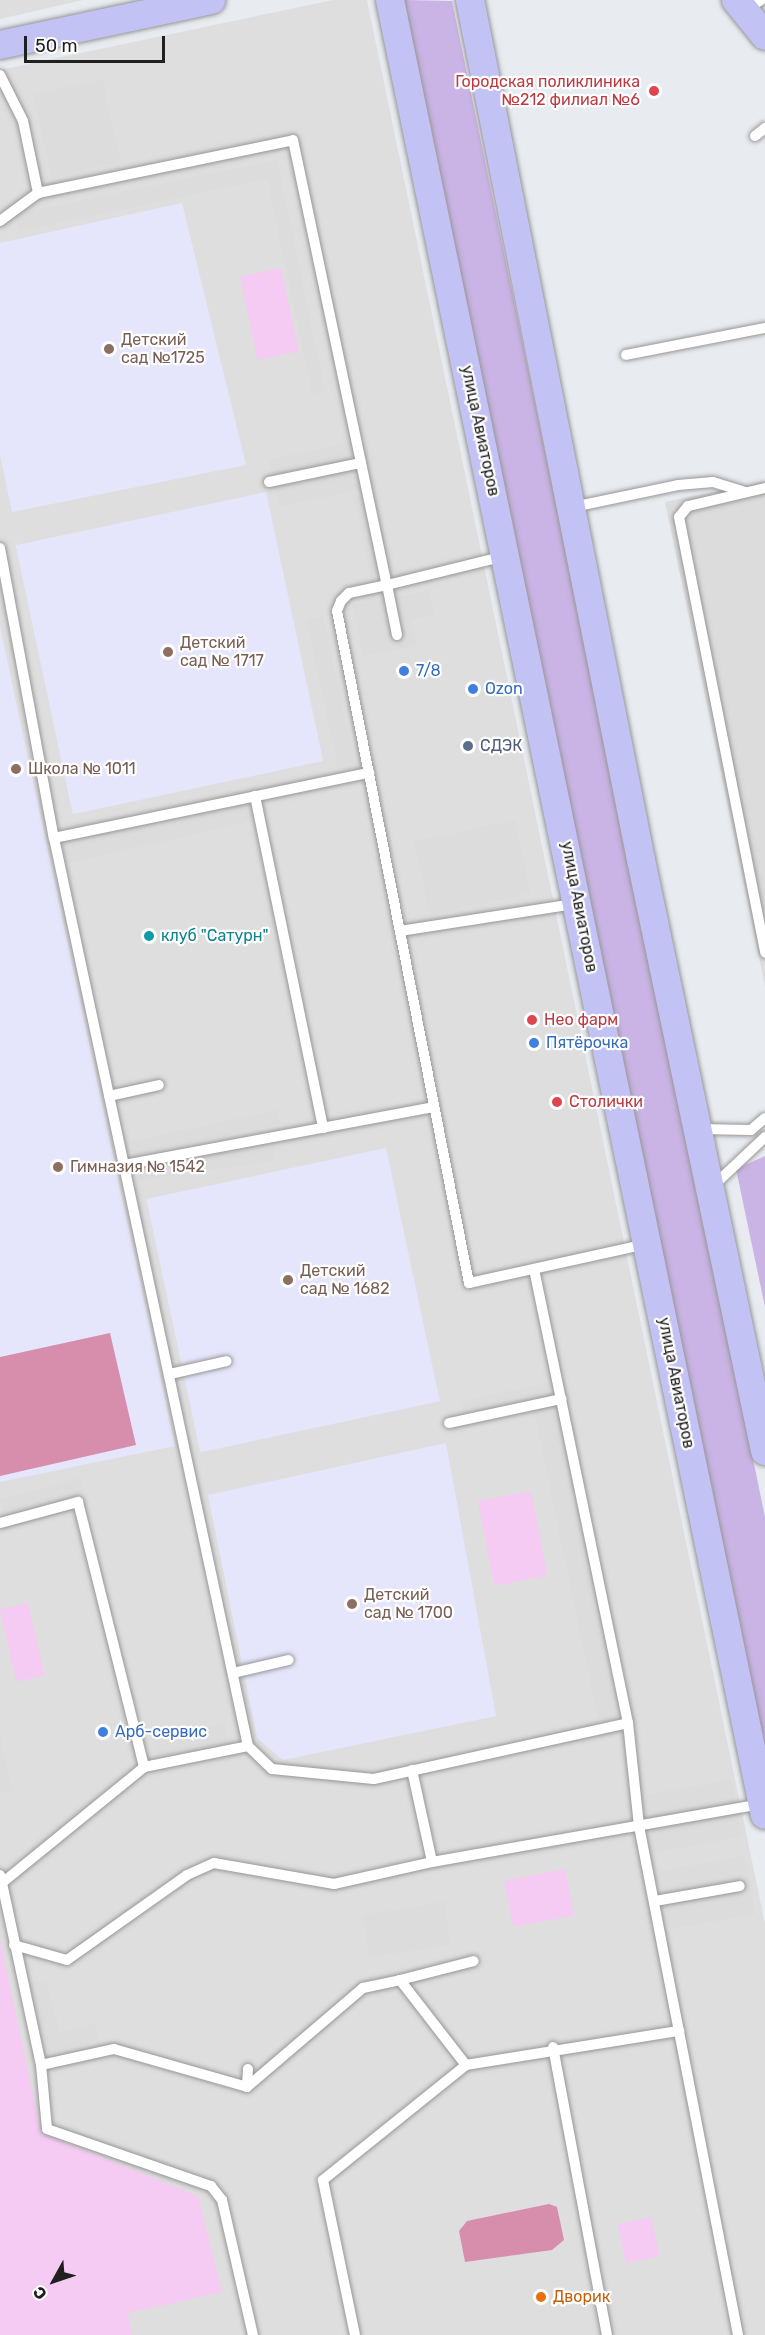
<!DOCTYPE html>
<meta charset="utf-8">
<style>
body{margin:0}
#map{position:relative;width:765px;height:2335px;overflow:hidden;background:#e8ebf0;font-family:Rubik,sans-serif}
div>[style]{position:absolute}
[style*='--x']{left:calc(var(--x)*1px);top:calc(var(--y)*1px);width:calc(var(--w)*1px);rotate:calc(var(--a)*1deg)}
.residential>*{inset:0;background:#dedede}
.education>*{inset:0;background:#e5e6fc;transform-origin:0 0}
.grass>*{inset:0;background:#cab3e5}
.park>*{inset:0;background:#f5caf3;transform-origin:0 0}
.pitch>*{inset:0;background:#d78ead}
.parking>*{inset:0;background:#dcdcdc;transform-origin:0 0}
.roads{filter:drop-shadow(0 0 2px #979797) drop-shadow(0 0 2px #979797)}
.lane>*{height:10px;margin:-5px;padding:0 5px;transform-origin:5px;border-radius:5px;background:#fff}
.secondary>*{height:28px;margin:-14px;padding:0 14px;transform-origin:14px;border-radius:14px;background:#c3c2f4}
.dots>*{width:16px;height:16px;translate:-50% -50%;box-sizing:border-box;border:3px solid #fff;border-radius:50%}
span{translate:-50% -50%;white-space:nowrap;text-align:center;line-height:1.15;-webkit-text-stroke:4.5px #fff;paint-order:stroke}
.health-label{font-size:16px;color:#be3a42}
.right{translate:-100% -50%;text-align:right}
.left{translate:0 -50%;text-align:left}
.education-label{font-size:16px;color:#785e54}
.street-label{font-size:16px;color:#202020}
.shop-label{font-size:16px;color:#366cbe}
.service-label{font-size:16px;color:#4e5e75}
.culture-label{font-size:16px;color:#0d838f}
.food-label{font-size:16px;color:#c56008}
.north{position:absolute;left:24px;top:2251px;width:60px;height:60px;-webkit-text-stroke:4px #fff;paint-order:stroke;rotate:230deg;font-size:16px;font-weight:700;line-height:24px;text-align:center;color:#202020}
.north::after{content:'';display:block;margin:auto;width:21px;height:27px;background:#202020;clip-path:polygon(50% 0,100% 100%,50% 72%,0 100%)}
.scale{position:absolute;left:24px;top:36px;width:141px;height:27px;box-sizing:border-box;border:3px solid #202020;border-top:0;padding-left:8px;font-size:18px;line-height:21px;white-space:nowrap;color:#202020;-webkit-text-stroke:4px #fff;paint-order:stroke}
</style>
<div id="map">
<div class="residential">
<i style="clip-path:polygon(0 0,83px 0,0 19px)"></i>
<i style="clip-path:polygon(333px 0,367px 0,765px 1924px,765px 2335px,0 2335px,0 70px)"></i>
</div>
<div class="education">
<i style="clip-path:polygon(182px 203px,246px 465px,12px 512px,0 454px,0 243px)"></i>
<i style="left:266px;top:492px;width:275px;height:256px;rotate:78deg"></i>
<i style="clip-path:polygon(0 627px,175px 1446px,0 1482px)"></i>
<i style="left:386px;top:1148px;width:259px;height:245px;rotate:78deg"></i>
<i style="clip-path:polygon(446px 1443px,496px 1716px,283px 1760px,257px 1738px,208px 1495px)"></i>
</div>
<div class="grass">
<i style="clip-path:polygon(405px 0,452px 1px,765px 1517px,765px 1765px,403px 8px)"></i>
<i style="clip-path:polygon(765px 1156px,765px 1307px,736px 1169px)"></i>
</div>
<div class="park">
<i style="left:281px;top:268px;width:85px;height:42px;rotate:78deg"></i>
<i style="left:531px;top:1491px;width:86px;height:54px;rotate:79deg"></i>
<i style="left:28px;top:1603px;width:74px;height:29px;rotate:77deg"></i>
<i style="left:565px;top:1869px;width:47px;height:62px;rotate:79deg"></i>
<i style="clip-path:polygon(0 1939px,41px 2133px,198px 2196px,222px 2292px,128px 2313px,132px 2335px,0 2335px)"></i>
<i style="left:651px;top:2217px;width:40px;height:34px;rotate:78deg"></i>
</div>
<div class="pitch">
<i style="clip-path:polygon(110px 1333px,136px 1445px,0 1476px,0 1357px)"></i>
<i style="clip-path:polygon(549px 2204px,557px 2207px,564px 2240px,552px 2250px,465px 2262px,459px 2231px,467px 2221px)"></i>
</div>
<div class="parking">
<i style="left:102px;top:79px;width:85px;height:71px;rotate:77deg"></i>
<i style="clip-path:polygon(277px 160px,325px 391px,312px 394px,267px 179px,19px 231px,16px 214px)"></i>
<i style="left:353px;top:442px;width:48px;height:86px;rotate:78deg"></i>
<i style="clip-path:polygon(765px 481px,765px 986px,665px 502px)"></i>
<i style="left:363px;top:493px;width:91px;height:10px;rotate:78deg"></i>
<i style="clip-path:polygon(429px 591px,434px 615px,411px 620px,417px 646px,363px 656px,352px 605px)"></i>
<i style="left:323px;top:616px;width:150px;height:17px;rotate:78deg"></i>
<i style="left:246px;top:805px;width:17px;height:186px;rotate:77deg"></i>
<i style="left:515px;top:820px;width:75px;height:103px;rotate:78deg"></i>
<i style="left:277px;top:1110px;width:14px;height:150px;rotate:78deg"></i>
<i style="left:273px;top:1146px;width:15px;height:137px;rotate:82deg"></i>
<i style="clip-path:polygon(548px 1383px,617px 1717px,598px 1720px,532px 1400px,463px 1414px,460px 1401px)"></i>
<i style="left:80px;top:1478px;width:16px;height:83px;rotate:75deg"></i>
<i style="left:224px;top:1724px;width:20px;height:72px;rotate:79deg"></i>
<i style="clip-path:polygon(0 1736px,13px 1790px,0 1793px)"></i>
<i style="left:731px;top:1779px;width:58px;height:91px;rotate:79deg"></i>
<i style="left:745px;top:1856px;width:59px;height:87px;rotate:80deg"></i>
<i style="left:444px;top:1902px;width:43px;height:82px;rotate:81deg"></i>
<i style="clip-path:polygon(46px 1980px,60px 2032px,94px 2023px,99px 2040px,48px 2053px,30px 1984px)"></i>
</div>
<div class="roads">
<div class="lane">
<i style="--x:745;--y:10;--w:19;--a:-32"></i>
<i style="--x:0;--y:75;--w:51;--a:63.4"></i>
<i style="--x:23;--y:121;--w:74;--a:78.2"></i>
<i style="--x:38;--y:193;--w:260;--a:-11.7"></i>
<i style="--x:293;--y:140;--w:455;--a:78.1"></i>
<i style="--x:387;--y:585;--w:122;--a:-13.8"></i>
<i style="--x:755;--y:136;--w:13;--a:-39"></i>
<i style="--x:0;--y:221;--w:47;--a:-36.4"></i>
<i style="--x:626;--y:355;--w:142;--a:-11"></i>
<i style="--x:269;--y:482;--w:94;--a:-11.7"></i>
<i style="--x:765;--y:488;--w:79;--a:166.8"></i>
<i style="--x:688;--y:506;--w:14;--a:129"></i>
<i style="--x:679;--y:517;--w:444;--a:78.8"></i>
<i style="--x:573;--y:507;--w:107;--a:-11.8"></i>
<i style="--x:678;--y:485;--w:35;--a:-5"></i>
<i style="--x:713;--y:482;--w:34;--a:17"></i>
<i style="--x:0;--y:548;--w:295;--a:79.5"></i>
<i style="--x:54;--y:838;--w:928;--a:77.94"></i>
<i style="--x:248;--y:1746;--w:33;--a:44"></i>
<i style="--x:272;--y:1769;--w:102;--a:5.6"></i>
<i style="--x:374;--y:1779;--w:260;--a:-12.4"></i>
<i style="--x:628;--y:1723;--w:463;--a:-101.7"></i>
<i style="--x:397;--y:635;--w:51;--a:-101.3"></i>
<i style="--x:387;--y:585;--w:39;--a:168"></i>
<i style="--x:349;--y:593;--w:11;--a:135"></i>
<i style="--x:341;--y:601;--w:11;--a:112"></i>
<i style="--x:337;--y:611;--w:685;--a:78.89"></i>
<i style="--x:469;--y:1283;--w:181;--a:-12.4"></i>
<i style="--x:255;--y:796;--w:339;--a:78.4"></i>
<i style="--x:54;--y:838;--w:322;--a:-11.7"></i>
<i style="--x:400;--y:931;--w:176;--a:-8.8"></i>
<i style="--x:109;--y:1096;--w:51;--a:-12.4"></i>
<i style="--x:699;--y:1129;--w:52;--a:1.1"></i>
<i style="--x:751;--y:1130;--w:18;--a:-41"></i>
<i style="--x:124;--y:1165;--w:315;--a:-10.6"></i>
<i style="--x:713;--y:1186;--w:71;--a:-43.3"></i>
<i style="--x:170;--y:1374;--w:58;--a:-12.8"></i>
<i style="--x:449;--y:1423;--w:115;--a:-12.1"></i>
<i style="--x:0;--y:1523;--w:81;--a:-15.1"></i>
<i style="--x:78;--y:1502;--w:273;--a:76"></i>
<i style="--x:144;--y:1767;--w:106;--a:-11.4"></i>
<i style="--x:233;--y:1673;--w:57;--a:-13.1"></i>
<i style="--x:628;--y:1723;--w:104;--a:83.9"></i>
<i style="--x:639;--y:1826;--w:519;--a:78.99"></i>
<i style="--x:412;--y:1770;--w:94;--a:77.7"></i>
<i style="--x:432;--y:1862;--w:335;--a:-10"></i>
<i style="--x:0;--y:1875;--w:8;--a:76"></i>
<i style="--x:2;--y:1883;--w:183;--a:-39.2"></i>
<i style="--x:2;--y:1883;--w:186;--a:77.9"></i>
<i style="--x:41;--y:2065;--w:64;--a:84.6"></i>
<i style="--x:47;--y:2129;--w:174;--a:19.2"></i>
<i style="--x:211;--y:2186;--w:18;--a:52"></i>
<i style="--x:222;--y:2200;--w:139;--a:77.1"></i>
<i style="--x:655;--y:1901;--w:86;--a:-10"></i>
<i style="--x:14;--y:1945;--w:55;--a:15.8"></i>
<i style="--x:67;--y:1960;--w:147;--a:-35.3"></i>
<i style="--x:187;--y:1875;--w:30;--a:-24"></i>
<i style="--x:214;--y:1863;--w:122;--a:9.9"></i>
<i style="--x:334;--y:1884;--w:100;--a:-12.7"></i>
<i style="--x:400;--y:1980;--w:76;--a:-14.4"></i>
<i style="--x:553;--y:2047;--w:293;--a:79.4"></i>
<i style="--x:41;--y:2065;--w:75;--a:-12.4"></i>
<i style="--x:114;--y:2049;--w:138;--a:15.9"></i>
<i style="--x:247;--y:2087;--w:153;--a:-40.5"></i>
<i style="--x:363;--y:1988;--w:38;--a:-12"></i>
<i style="--x:400;--y:1980;--w:108;--a:52.2"></i>
<i style="--x:247;--y:2087;--w:18;--a:-87"></i>
<i style="--x:355;--y:2335;--w:158;--a:-101.7"></i>
<i style="--x:323;--y:2180;--w:184;--a:-38.8"></i>
<i style="--x:466;--y:2065;--w:216;--a:-9.1"></i>
</div>
<div class="secondary">
<i style="--x:390;--y:0;--w:1853;--a:78.33"></i>
<i style="--x:470;--y:0;--w:877;--a:78.75"></i>
<i style="--x:641;--y:860;--w:604;--a:78.15"></i>
<i style="--x:736;--y:0;--w:46;--a:51.1"></i>
<i style="--x:0;--y:45;--w:216;--a:-12"></i>
</div>
</div>
<div class="dots">
<i style="left:654px;top:91px;background:#e0444e"></i>
<i style="left:109px;top:349px;background:#8d6e63"></i>
<i style="left:168px;top:652px;background:#8d6e63"></i>
<i style="left:404px;top:671px;background:#3f7fe0"></i>
<i style="left:473px;top:689px;background:#3f7fe0"></i>
<i style="left:468px;top:746px;background:#5c6f8a"></i>
<i style="left:16px;top:769px;background:#8d6e63"></i>
<i style="left:149px;top:936px;background:#0f9aa8"></i>
<i style="left:532px;top:1020px;background:#e0444e"></i>
<i style="left:534px;top:1043px;background:#3f7fe0"></i>
<i style="left:557px;top:1102px;background:#e0444e"></i>
<i style="left:58px;top:1167px;background:#8d6e63"></i>
<i style="left:288px;top:1280px;background:#8d6e63"></i>
<i style="left:352px;top:1604px;background:#8d6e63"></i>
<i style="left:103px;top:1732px;background:#3f7fe0"></i>
<i style="left:541px;top:2297px;background:#e8710a"></i>
</div>
<div class="health-label">
<span class="right" style="left:640px;top:91px">Городская поликлиника<br>№212 филиал №6</span>
<span class="left" style="left:544px;top:1020px">Нео фарм</span>
<span class="left" style="left:569px;top:1102px">Столички</span>
</div>
<div class="education-label">
<span class="left" style="left:121px;top:349px">Детский<br>сад №1725</span>
<span class="left" style="left:180px;top:652px">Детский<br>сад № 1717</span>
<span class="left" style="left:28px;top:769px">Школа № 1011</span>
<span class="left" style="left:70px;top:1167px">Гимназия № 1542</span>
<span class="left" style="left:300px;top:1280px">Детский<br>сад № 1682</span>
<span class="left" style="left:364px;top:1604px">Детский<br>сад № 1700</span>
</div>
<div class="street-label">
<span style="left:480px;top:431px;rotate:78deg">улица Авиаторов</span>
<span style="left:579px;top:907px;rotate:79deg">улица Авиаторов</span>
<span style="left:676px;top:1383px;rotate:79deg">улица Авиаторов</span>
</div>
<div class="shop-label">
<span class="left" style="left:416px;top:671px">7/8</span>
<span class="left" style="left:485px;top:689px">Ozon</span>
<span class="left" style="left:546px;top:1043px">Пятёрочка</span>
<span class="left" style="left:115px;top:1732px">Арб-сервис</span>
</div>
<div class="service-label">
<span class="left" style="left:480px;top:746px">СДЭК</span>
</div>
<div class="culture-label">
<span class="left" style="left:161px;top:936px">клуб "Сатурн"</span>
</div>
<div class="food-label">
<span class="left" style="left:553px;top:2297px">Дворик</span>
</div>
<div class="north">С</div>
<div class="scale">50 m</div>
</div>
